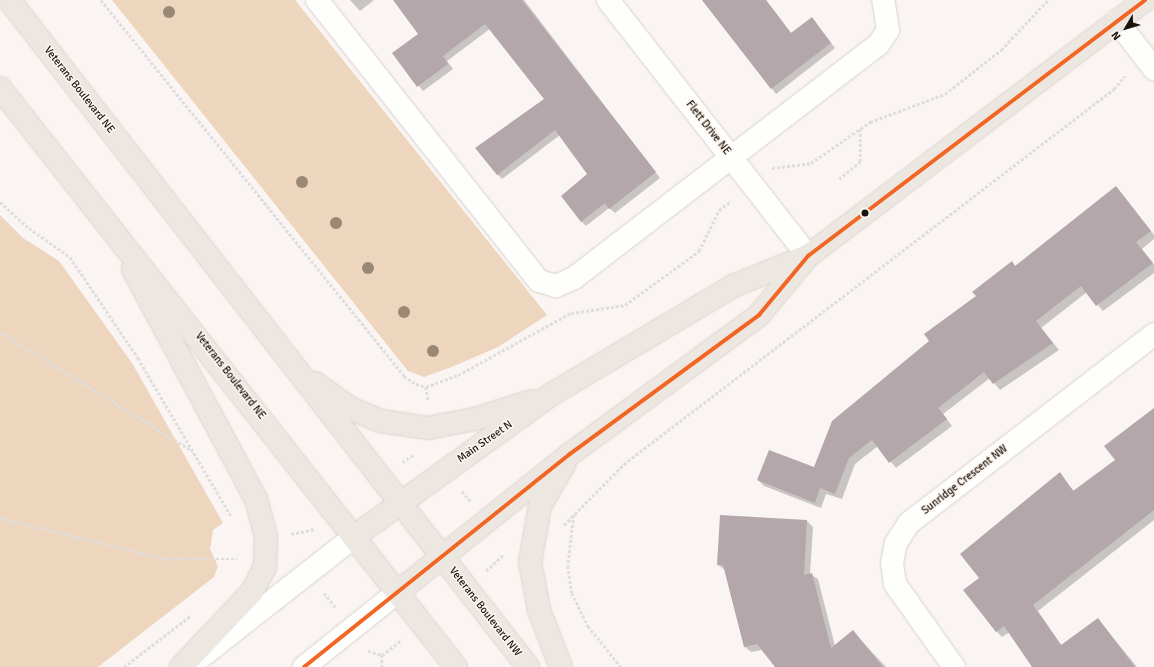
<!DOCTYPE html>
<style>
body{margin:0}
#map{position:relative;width:1154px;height:667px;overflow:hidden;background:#faf5f2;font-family:Signika,sans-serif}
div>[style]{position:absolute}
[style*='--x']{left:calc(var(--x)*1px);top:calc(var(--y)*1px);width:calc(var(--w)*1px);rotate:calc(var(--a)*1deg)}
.green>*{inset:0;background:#edd5be}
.shadow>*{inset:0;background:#0003}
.building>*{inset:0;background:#b4a7ab}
.path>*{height:2.5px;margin-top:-1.25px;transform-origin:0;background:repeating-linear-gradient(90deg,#e0dedd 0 3px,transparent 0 5px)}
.roads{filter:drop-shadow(0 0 1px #d8d2cd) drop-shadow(0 0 1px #d8d2cd)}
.minor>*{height:22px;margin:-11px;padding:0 11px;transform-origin:11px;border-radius:11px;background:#fefefd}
.major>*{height:22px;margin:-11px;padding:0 11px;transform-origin:11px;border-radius:11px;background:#ede7e2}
.bus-1>*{height:4px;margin:-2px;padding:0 2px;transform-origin:2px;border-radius:2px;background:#f26522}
.trees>*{width:12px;height:12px;margin:-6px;border-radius:50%;background:#9b8874}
.dots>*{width:11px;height:11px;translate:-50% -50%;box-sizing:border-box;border:2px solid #fdf5ee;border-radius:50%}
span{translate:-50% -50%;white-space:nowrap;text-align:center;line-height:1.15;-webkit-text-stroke:3px #fdf5ee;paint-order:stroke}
.street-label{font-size:11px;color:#19130d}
.north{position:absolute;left:1106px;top:8px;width:40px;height:40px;-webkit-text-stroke:3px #fdf5ee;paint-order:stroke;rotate:232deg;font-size:11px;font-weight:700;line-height:16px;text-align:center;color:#19130d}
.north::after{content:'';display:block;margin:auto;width:14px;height:18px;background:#19130d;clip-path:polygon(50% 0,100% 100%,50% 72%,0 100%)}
</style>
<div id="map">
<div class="green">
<i style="clip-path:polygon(112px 0,295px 0,547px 315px,498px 347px,454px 366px,424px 377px,408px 371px)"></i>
<i style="clip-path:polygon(0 215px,23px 238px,59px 261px,132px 363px,223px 523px,213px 530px,210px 549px,218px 566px,214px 577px,98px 667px,0 667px)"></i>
</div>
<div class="shadow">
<i style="clip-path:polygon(350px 0,374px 0,360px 11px)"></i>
<i style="clip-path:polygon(394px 0,524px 0,660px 178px,615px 213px,609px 208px,586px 226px,581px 221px,588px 174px,560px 135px,502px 179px,497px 174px,545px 99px,491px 28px,447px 61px,453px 69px,423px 91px,393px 53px,419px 34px)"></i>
<i style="clip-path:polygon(702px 0,766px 0,791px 33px,812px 18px,835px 48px,776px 94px)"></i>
<i style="clip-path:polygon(1122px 194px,1154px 235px,1154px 239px,1142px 249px,1154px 265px,1154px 273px,1103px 311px,1087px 292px,1041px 328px,1059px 350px,1000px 390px,990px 378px,943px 414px,952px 426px,896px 468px,878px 446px,855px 464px,842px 499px,826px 494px,821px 508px,764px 486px,758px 480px,815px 468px,930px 341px,1016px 267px)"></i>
<i style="clip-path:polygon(1154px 410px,1154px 520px,1038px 611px,1062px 646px,1098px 619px,1137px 667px,1036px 667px,1010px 632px,1002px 637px,997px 632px,964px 590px,980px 578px,1060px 474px,1074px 491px,1116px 460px)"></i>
<i style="clip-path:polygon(807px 521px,813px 527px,810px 574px,818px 579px,835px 646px,858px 637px,886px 667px,776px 667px,762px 650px,751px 652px,745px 647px,725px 570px,718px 565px)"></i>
</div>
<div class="building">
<i style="clip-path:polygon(393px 0,522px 0,656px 172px,609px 209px,605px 203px,581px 222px,561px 196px,587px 174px,555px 130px,497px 175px,475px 148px,544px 99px,485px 24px,443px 56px,448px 64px,417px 87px,392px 53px,418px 34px)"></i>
<i style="clip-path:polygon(702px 0,766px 0,791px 33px,812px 17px,831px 43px,771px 89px)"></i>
<i style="clip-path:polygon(1116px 186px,1151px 231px,1136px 242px,1153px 263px,1096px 306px,1081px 286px,1036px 321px,1053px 343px,993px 384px,984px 372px,938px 408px,947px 419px,889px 463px,872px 440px,849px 458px,835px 494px,820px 488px,815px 503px,757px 480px,769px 450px,814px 467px,832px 421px,929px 341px,924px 334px,976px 296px,972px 292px,1012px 261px,1015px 266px)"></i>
<i style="clip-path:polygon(1154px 408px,1154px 510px,1033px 605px,1061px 645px,1098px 618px,1135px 667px,1032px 667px,1004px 626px,996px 632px,963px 590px,979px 578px,960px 554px,1060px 472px,1073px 491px,1115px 460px,1104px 446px)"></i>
<i style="clip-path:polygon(720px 515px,807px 520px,804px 575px,812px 573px,831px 648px,853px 630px,883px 667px,775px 667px,757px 644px,744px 647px,723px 565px,717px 565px)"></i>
</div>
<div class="path">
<i style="--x:101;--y:0;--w:483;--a:51.1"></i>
<i style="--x:404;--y:376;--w:14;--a:34"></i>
<i style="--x:416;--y:384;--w:10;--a:17"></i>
<i style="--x:426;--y:387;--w:34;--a:-21"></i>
<i style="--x:458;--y:375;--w:129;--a:-28.8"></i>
<i style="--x:571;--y:313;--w:55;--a:-8.4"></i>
<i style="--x:625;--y:305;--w:92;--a:-36.1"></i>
<i style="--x:699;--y:251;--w:46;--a:-64"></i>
<i style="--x:719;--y:210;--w:15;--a:-37"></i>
<i style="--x:772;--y:168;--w:39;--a:-7"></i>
<i style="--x:811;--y:163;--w:72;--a:-34.8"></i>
<i style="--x:870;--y:122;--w:80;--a:-20.5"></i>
<i style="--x:945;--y:94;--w:71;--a:-38.2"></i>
<i style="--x:1001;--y:50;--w:69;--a:-46.8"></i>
<i style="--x:839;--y:179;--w:27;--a:-39"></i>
<i style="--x:860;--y:162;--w:33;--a:-90"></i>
<i style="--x:0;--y:202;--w:39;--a:42"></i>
<i style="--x:29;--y:228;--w:50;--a:35.3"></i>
<i style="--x:70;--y:257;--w:122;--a:56"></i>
<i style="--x:138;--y:358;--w:183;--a:59.5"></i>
<i style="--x:0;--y:332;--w:227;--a:31.7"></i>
<i style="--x:426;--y:387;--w:13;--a:81"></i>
<i style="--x:402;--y:462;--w:15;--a:-32"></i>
<i style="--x:462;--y:491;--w:13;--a:51"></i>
<i style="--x:574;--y:515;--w:51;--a:96.7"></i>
<i style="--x:568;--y:566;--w:27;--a:82"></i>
<i style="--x:572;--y:593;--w:37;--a:64"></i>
<i style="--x:588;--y:626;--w:53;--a:51.2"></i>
<i style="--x:0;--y:518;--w:171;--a:13.9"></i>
<i style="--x:166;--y:559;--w:71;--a:0"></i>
<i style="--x:564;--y:525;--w:86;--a:-45.5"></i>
<i style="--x:624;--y:464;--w:617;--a:-37.43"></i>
<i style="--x:1114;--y:89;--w:17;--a:-50"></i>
<i style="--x:291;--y:534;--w:24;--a:-12"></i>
<i style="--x:486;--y:571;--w:23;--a:-43"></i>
<i style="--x:324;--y:593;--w:19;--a:51"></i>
<i style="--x:368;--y:651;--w:15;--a:16"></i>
<i style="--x:382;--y:655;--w:25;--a:-37"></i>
<i style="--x:382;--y:655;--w:12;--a:90"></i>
<i style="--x:124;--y:667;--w:83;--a:-37.7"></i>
</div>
<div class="roads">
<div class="minor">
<i style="--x:317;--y:0;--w:358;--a:51.7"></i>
<i style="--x:539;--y:281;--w:18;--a:16"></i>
<i style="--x:556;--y:286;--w:20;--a:-24"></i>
<i style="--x:574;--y:278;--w:383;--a:-37.5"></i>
<i style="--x:878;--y:45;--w:18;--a:-56"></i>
<i style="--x:888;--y:30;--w:30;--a:-99"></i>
<i style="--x:608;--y:0;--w:325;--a:52"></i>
<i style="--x:1117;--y:21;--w:61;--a:52.4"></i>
<i style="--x:197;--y:660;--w:201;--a:-38.1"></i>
<i style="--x:304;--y:667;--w:120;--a:-38.6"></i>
<i style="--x:954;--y:667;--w:102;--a:-125.4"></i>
<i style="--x:895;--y:584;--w:21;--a:-98"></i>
<i style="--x:892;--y:563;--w:20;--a:-79"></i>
<i style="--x:896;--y:543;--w:24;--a:-57"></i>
<i style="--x:909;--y:523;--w:309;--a:-37.6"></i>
</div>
<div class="major">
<i style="--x:9;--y:0;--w:845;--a:52.11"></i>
<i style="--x:0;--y:88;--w:737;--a:51.78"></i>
<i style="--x:133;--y:269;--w:261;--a:61.9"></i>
<i style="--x:256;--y:499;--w:39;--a:75"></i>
<i style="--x:266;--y:537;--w:30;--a:92"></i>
<i style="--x:265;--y:567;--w:30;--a:118"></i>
<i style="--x:251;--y:593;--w:102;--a:133.4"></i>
<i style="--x:315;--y:383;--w:43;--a:35.5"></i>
<i style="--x:350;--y:408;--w:34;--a:23"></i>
<i style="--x:381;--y:421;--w:48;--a:8.5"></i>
<i style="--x:428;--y:428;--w:48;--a:-10.8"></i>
<i style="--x:475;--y:419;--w:60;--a:-17.5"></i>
<i style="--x:355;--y:536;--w:243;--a:-35.8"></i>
<i style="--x:552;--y:394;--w:211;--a:-30.8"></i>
<i style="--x:733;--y:286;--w:78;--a:-21.9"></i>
<i style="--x:398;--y:592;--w:221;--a:-38.7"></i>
<i style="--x:570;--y:454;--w:235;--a:-36.3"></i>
<i style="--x:759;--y:315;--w:77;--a:-50.3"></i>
<i style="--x:808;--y:256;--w:423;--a:-37.2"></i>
<i style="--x:561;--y:667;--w:61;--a:-111.1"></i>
<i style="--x:539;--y:610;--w:49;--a:-100.6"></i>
<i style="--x:530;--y:562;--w:57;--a:-79.9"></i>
<i style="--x:540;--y:506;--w:48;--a:-59.7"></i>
</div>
</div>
<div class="bus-1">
<i style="--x:304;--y:667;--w:341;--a:-38.7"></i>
<i style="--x:570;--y:454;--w:235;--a:-36.3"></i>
<i style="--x:759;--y:315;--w:77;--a:-50.3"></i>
<i style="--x:808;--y:256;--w:423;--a:-37.2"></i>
</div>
<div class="trees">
<i style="left:169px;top:12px"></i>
<i style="left:302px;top:182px"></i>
<i style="left:336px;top:223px"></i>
<i style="left:368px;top:268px"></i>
<i style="left:404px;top:312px"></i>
<i style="left:433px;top:351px"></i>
</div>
<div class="dots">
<i style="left:865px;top:213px;background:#19130d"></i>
</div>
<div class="street-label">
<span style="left:79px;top:90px;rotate:52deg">Veterans Boulevard NE</span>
<span style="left:708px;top:128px;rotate:52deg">Flett Drive NE</span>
<span style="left:230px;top:376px;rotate:52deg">Veterans Boulevard NE</span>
<span style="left:485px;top:442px;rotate:-35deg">Main Street N</span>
<span style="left:965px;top:480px;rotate:-38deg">Sunridge Crescent NW</span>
<span style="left:485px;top:612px;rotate:52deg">Veterans Boulevard NW</span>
</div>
<div class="north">N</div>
</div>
